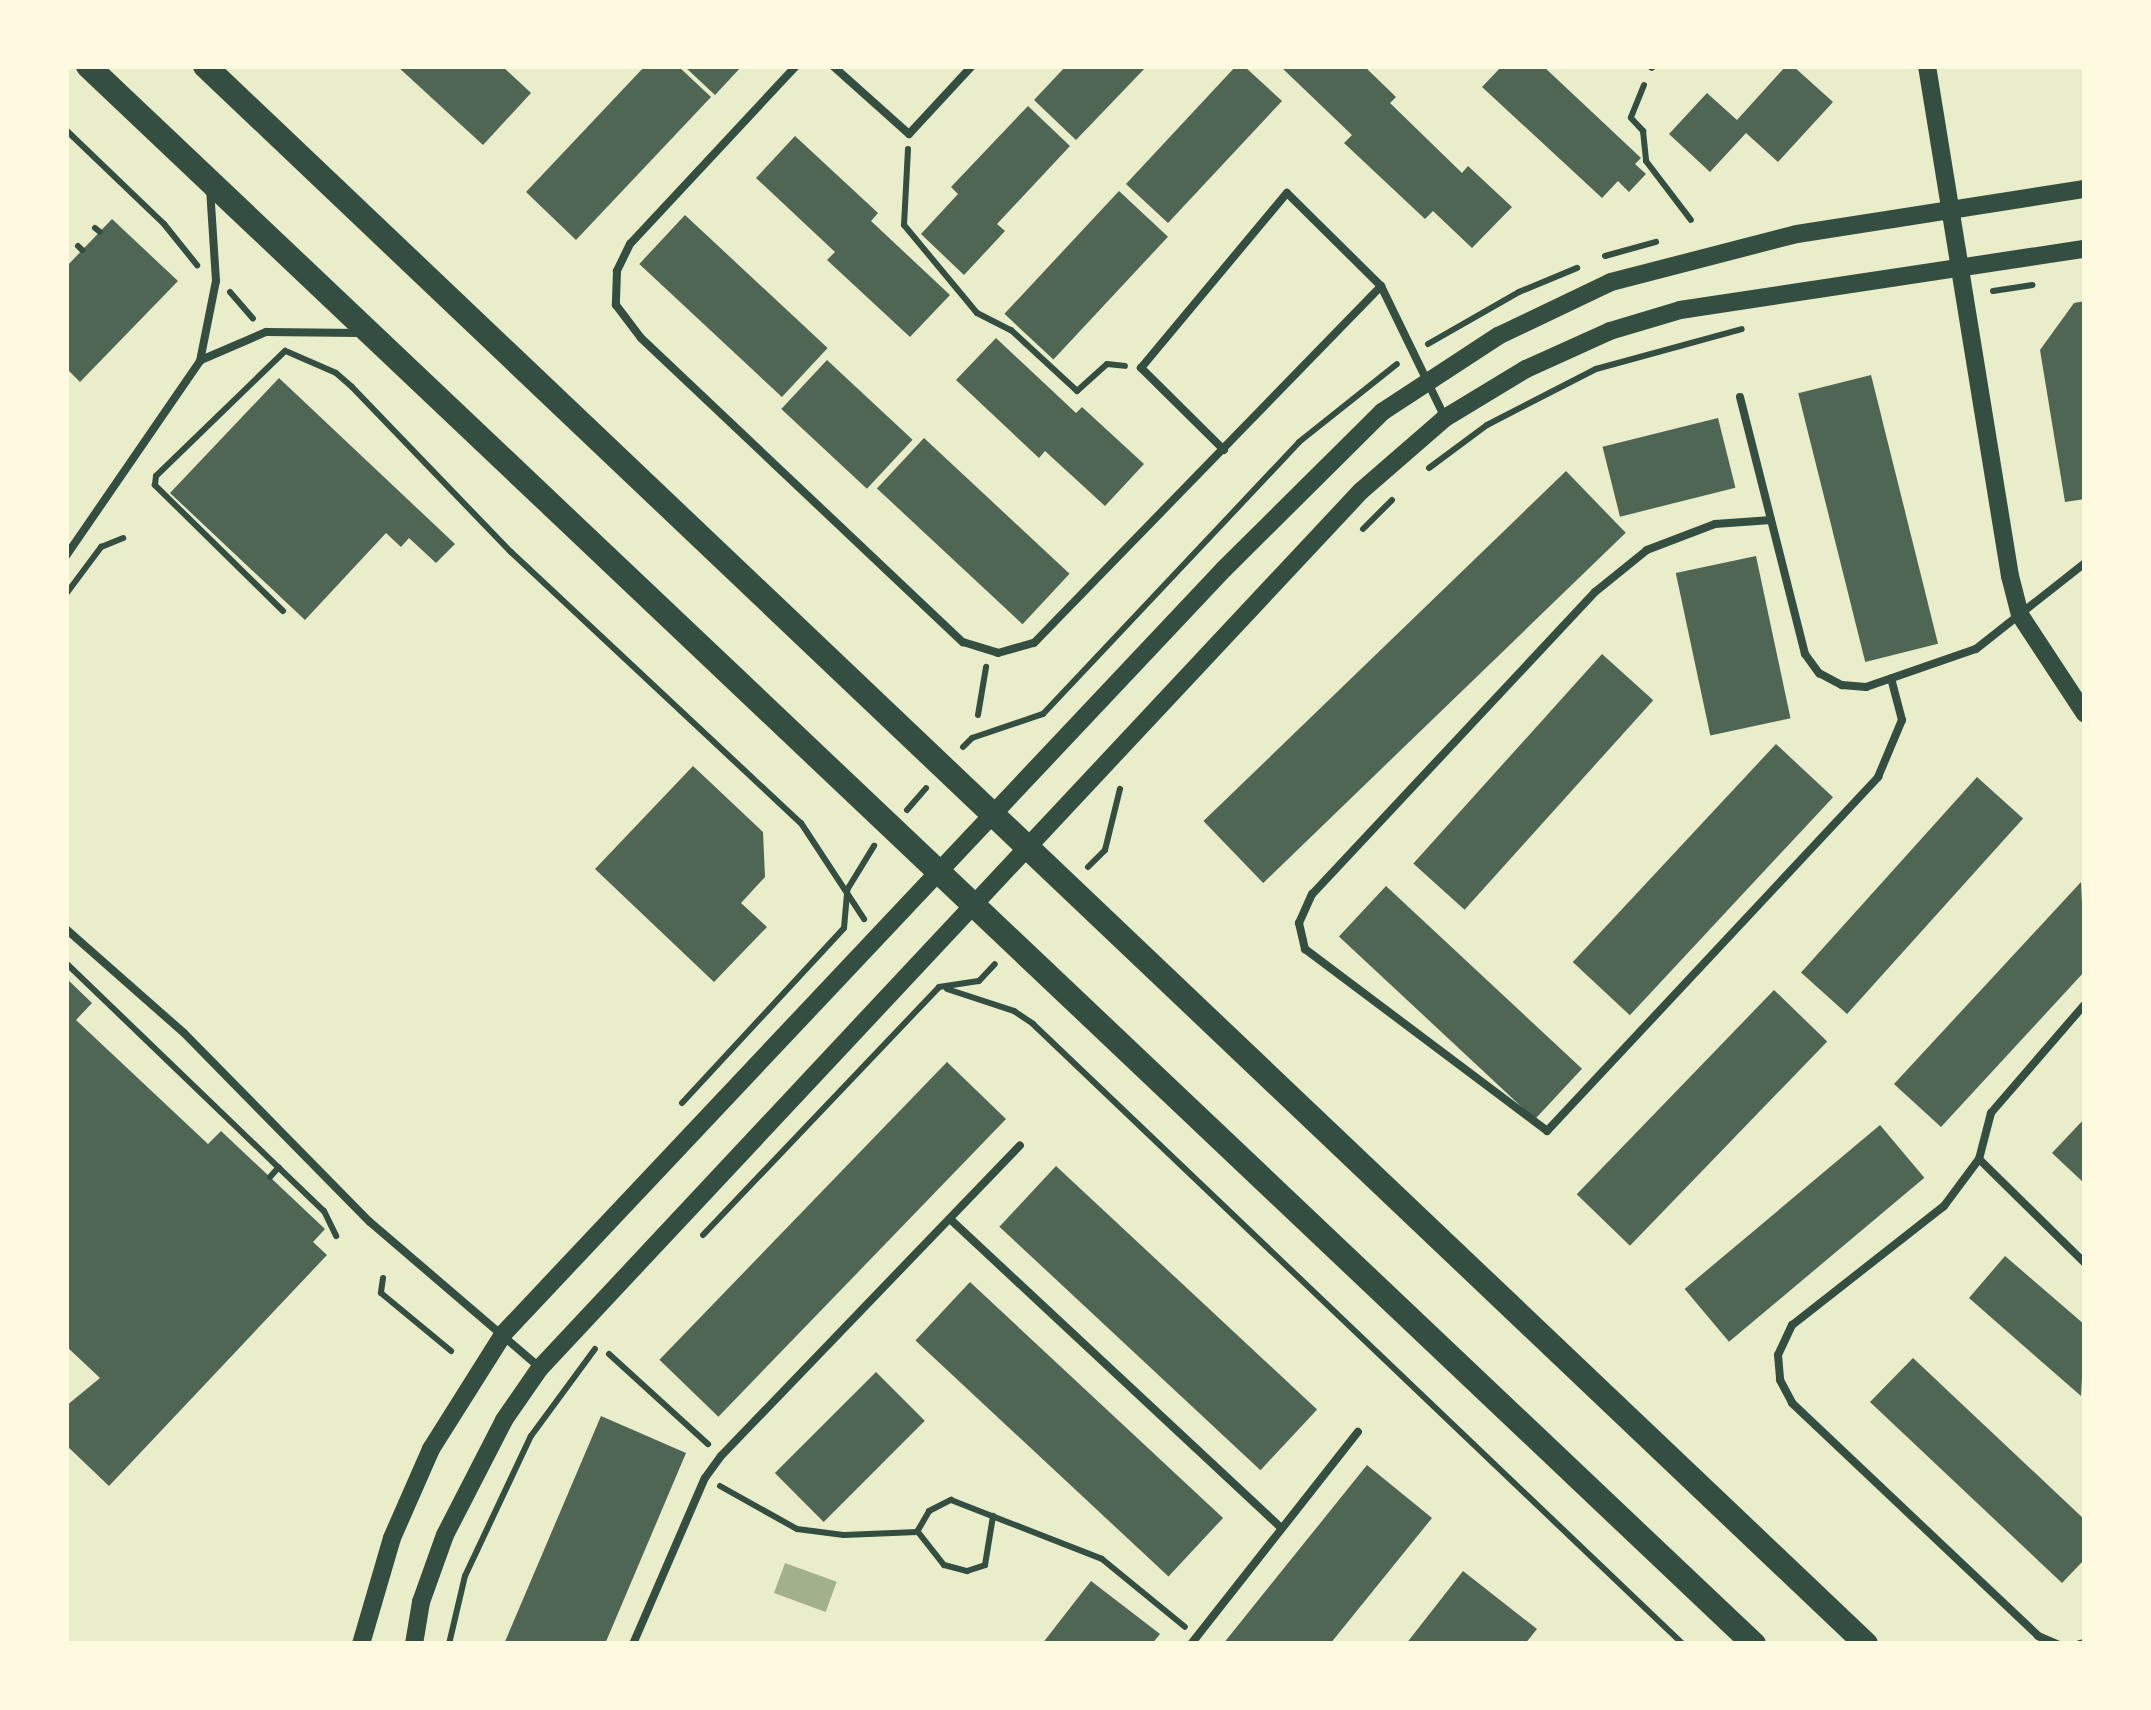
<!DOCTYPE html>
<style>
body{margin:0}
#map{position:relative;width:2151px;height:1710px;overflow:hidden;background:#e9edc9;font-family:Quicksand,sans-serif}
div>[style]{position:absolute}
[style*='--x']{left:calc(var(--x)*1px);top:calc(var(--y)*1px);width:calc(var(--w)*1px);rotate:calc(var(--a)*1deg)}
.water>*{inset:0;background:#a3b18a;transform-origin:0 0}
.building>*{inset:0;background:#4f6655;transform-origin:0 0}
.path>*{height:6px;margin:-3px;padding:0 3px;transform-origin:3px;border-radius:3px;background:#344e41}
.service>*{height:8px;margin:-4px;padding:0 4px;transform-origin:4px;border-radius:4px;background:#344e41}
.tertiary>*{height:18px;margin:-9px;padding:0 9px;transform-origin:9px;border-radius:9px;background:#344e41}
.primary>*{height:24px;margin:-12px;padding:0 12px;transform-origin:12px;border-radius:12px;background:#344e41}
span{translate:-50% -50%;white-space:nowrap;text-align:center;line-height:1.15;-webkit-text-stroke:9px #fefae0;paint-order:stroke}
.frame{position:absolute;inset:0;border:69px solid #fefae0;pointer-events:none}
</style>
<div id="map">
<div class="water">
<i style="left:785px;top:1563px;width:55px;height:32px;rotate:20deg"></i>
</div>
<div class="building">
<i style="clip-path:polygon(397px 66px,502px 66px,531px 93px,483px 145px)"></i>
<i style="clip-path:polygon(645px 66px,678px 66px,711px 97px,576px 240px,526px 192px)"></i>
<i style="clip-path:polygon(684px 66px,742px 66px,715px 95px)"></i>
<i style="clip-path:polygon(1066px 66px,1147px 66px,1076px 140px,1034px 100px)"></i>
<i style="clip-path:polygon(1236px 66px,1244px 66px,1282px 101px,1168px 223px,1126px 184px)"></i>
<i style="clip-path:polygon(1280px 66px,1364px 66px,1396px 97px,1390px 103px,1462px 173px,1468px 166px,1512px 207px,1472px 248px,1433px 211px,1425px 219px,1344px 143px,1352px 135px)"></i>
<i style="clip-path:polygon(1502px 66px,1543px 66px,1641px 158px,1635px 164px,1646px 174px,1629px 192px,1618px 181px,1602px 198px,1482px 87px)"></i>
<i style="clip-path:polygon(1786px 66px,1793px 66px,1833px 102px,1778px 162px,1746px 133px,1710px 172px,1669px 134px,1707px 93px,1737px 120px)"></i>
<i style="clip-path:polygon(1028px 106px,1070px 146px,997px 224px,1005px 231px,964px 275px,921px 234px,958px 194px,951px 187px)"></i>
<i style="clip-path:polygon(795px 136px,878px 213px,871px 221px,950px 295px,910px 337px,827px 260px,835px 252px,756px 178px)"></i>
<i style="left:1119px;top:191px;width:67px;height:168px;rotate:43deg"></i>
<i style="left:685px;top:215px;width:195px;height:67px;rotate:43deg"></i>
<i style="clip-path:polygon(112px 219px,178px 281px,80px 382px,66px 368px,66px 267px)"></i>
<i style="clip-path:polygon(2085px 301px,2085px 499px,2065px 502px,2040px 350px,2074px 303px)"></i>
<i style="clip-path:polygon(996px 338px,1076px 413px,1082px 407px,1144px 464px,1105px 506px,1045px 451px,1039px 458px,956px 380px)"></i>
<i style="left:827px;top:360px;width:117px;height:67px;rotate:43deg"></i>
<i style="left:1871px;top:375px;width:277px;height:75px;rotate:76deg"></i>
<i style="clip-path:polygon(279px 378px,455px 544px,436px 563px,409px 538px,401px 547px,386px 533px,305px 620px,170px 493px)"></i>
<i style="left:1718px;top:418px;width:72px;height:119px;rotate:76deg"></i>
<i style="left:924px;top:438px;width:199px;height:69px;rotate:43deg"></i>
<i style="left:1566px;top:471px;width:86px;height:504px;rotate:46deg"></i>
<i style="left:1756px;top:556px;width:166px;height:82px;rotate:78deg"></i>
<i style="left:1602px;top:654px;width:69px;height:282px;rotate:42deg"></i>
<i style="left:1776px;top:744px;width:78px;height:298px;rotate:43deg"></i>
<i style="clip-path:polygon(693px 766px,763px 832px,765px 877px,741px 903px,767px 927px,714px 982px,595px 869px)"></i>
<i style="left:1977px;top:777px;width:62px;height:263px;rotate:42deg"></i>
<i style="clip-path:polygon(2081px 882px,2085px 971px,1941px 1127px,1894px 1084px)"></i>
<i style="left:1386px;top:886px;width:268px;height:69px;rotate:43deg"></i>
<i style="clip-path:polygon(66px 978px,92px 1003px,76px 1020px,208px 1144px,221px 1131px,325px 1229px,313px 1242px,327px 1255px,109px 1486px,66px 1445px,66px 1406px,100px 1378px,66px 1346px)"></i>
<i style="left:1774px;top:990px;width:74px;height:284px;rotate:44deg"></i>
<i style="left:947px;top:1062px;width:82px;height:414px;rotate:44deg"></i>
<i style="clip-path:polygon(2085px 1118px,2085px 1184px,2052px 1153px)"></i>
<i style="left:1880px;top:1125px;width:69px;height:255px;rotate:50deg"></i>
<i style="left:1056px;top:1166px;width:357px;height:83px;rotate:43deg"></i>
<i style="clip-path:polygon(2005px 1256px,2085px 1325px,2081px 1396px,1969px 1298px)"></i>
<i style="left:970px;top:1282px;width:346px;height:80px;rotate:43deg"></i>
<i style="clip-path:polygon(1913px 1358px,2085px 1520px,2085px 1559px,2062px 1583px,1870px 1402px)"></i>
<i style="left:876px;top:1372px;width:69px;height:143px;rotate:45deg"></i>
<i style="clip-path:polygon(601px 1416px,686px 1453px,605px 1644px,504px 1644px)"></i>
<i style="clip-path:polygon(1367px 1465px,1432px 1518px,1330px 1644px,1223px 1644px)"></i>
<i style="clip-path:polygon(1463px 1571px,1537px 1629px,1525px 1644px,1406px 1644px)"></i>
<i style="clip-path:polygon(1091px 1581px,1160px 1634px,1152px 1644px,1042px 1644px)"></i>
</div>
<div class="path">
<i style="--x:1644;--y:85;--w:35;--a:112"></i>
<i style="--x:1631;--y:118;--w:18;--a:47"></i>
<i style="--x:1643;--y:131;--w:30;--a:84"></i>
<i style="--x:1646;--y:161;--w:74;--a:52.7"></i>
<i style="--x:66;--y:130;--w:136;--a:43.8"></i>
<i style="--x:164;--y:224;--w:53;--a:51.2"></i>
<i style="--x:908;--y:149;--w:76;--a:93"></i>
<i style="--x:904;--y:225;--w:114;--a:50.3"></i>
<i style="--x:977;--y:313;--w:38;--a:27"></i>
<i style="--x:1011;--y:330;--w:90;--a:42.7"></i>
<i style="--x:1077;--y:391;--w:40;--a:-42"></i>
<i style="--x:1107;--y:364;--w:18;--a:6"></i>
<i style="--x:95;--y:228;--w:6;--a:39"></i>
<i style="--x:78;--y:246;--w:6;--a:45"></i>
<i style="--x:1605;--y:256;--w:53;--a:-15.4"></i>
<i style="--x:1993;--y:291;--w:40;--a:-8.5"></i>
<i style="--x:230;--y:292;--w:35;--a:49"></i>
<i style="--x:1428;--y:344;--w:105;--a:-29.7"></i>
<i style="--x:1519;--y:292;--w:63;--a:-22.5"></i>
<i style="--x:288;--y:352;--w:52;--a:23.6"></i>
<i style="--x:336;--y:373;--w:21;--a:41"></i>
<i style="--x:352;--y:387;--w:229;--a:46.1"></i>
<i style="--x:511;--y:552;--w:397;--a:43.1"></i>
<i style="--x:801;--y:823;--w:115;--a:56.7"></i>
<i style="--x:1429;--y:468;--w:72;--a:-36.6"></i>
<i style="--x:1487;--y:425;--w:123;--a:-27.2"></i>
<i style="--x:1596;--y:369;--w:151;--a:-15.3"></i>
<i style="--x:1363;--y:529;--w:41;--a:-45"></i>
<i style="--x:66;--y:594;--w:59;--a:-53.3"></i>
<i style="--x:101;--y:547;--w:24;--a:-22"></i>
<i style="--x:283;--y:611;--w:180;--a:-135.5"></i>
<i style="--x:155;--y:485;--w:9;--a:-84"></i>
<i style="--x:156;--y:476;--w:180;--a:-44.1"></i>
<i style="--x:978;--y:715;--w:49;--a:-80.5"></i>
<i style="--x:963;--y:747;--w:13;--a:-45"></i>
<i style="--x:972;--y:738;--w:75;--a:-18.7"></i>
<i style="--x:1043;--y:714;--w:374;--a:-46.7"></i>
<i style="--x:1299;--y:442;--w:125;--a:-38.5"></i>
<i style="--x:907;--y:810;--w:29;--a:-49"></i>
<i style="--x:1088;--y:867;--w:24;--a:-45"></i>
<i style="--x:1105;--y:850;--w:63;--a:-76.2"></i>
<i style="--x:66;--y:963;--w:358;--a:43.9"></i>
<i style="--x:324;--y:1211;--w:28;--a:64"></i>
<i style="--x:947;--y:989;--w:71;--a:18.2"></i>
<i style="--x:1014;--y:1011;--w:23;--a:34"></i>
<i style="--x:1033;--y:1024;--w:898;--a:43.65"></i>
<i style="--x:682;--y:1103;--w:238;--a:-47.2"></i>
<i style="--x:844;--y:928;--w:38;--a:-85"></i>
<i style="--x:847;--y:890;--w:52;--a:-58.5"></i>
<i style="--x:270;--y:1177;--w:13;--a:-48"></i>
<i style="--x:703;--y:1235;--w:342;--a:-46.4"></i>
<i style="--x:939;--y:987;--w:40;--a:-8.5"></i>
<i style="--x:979;--y:981;--w:23;--a:-47"></i>
<i style="--x:383;--y:1278;--w:15;--a:98"></i>
<i style="--x:381;--y:1293;--w:91;--a:39.6"></i>
<i style="--x:609;--y:1354;--w:134;--a:42.3"></i>
<i style="--x:720;--y:1486;--w:88;--a:29.2"></i>
<i style="--x:797;--y:1529;--w:47;--a:7.3"></i>
<i style="--x:844;--y:1535;--w:73;--a:-2.4"></i>
<i style="--x:917;--y:1532;--w:24;--a:-60"></i>
<i style="--x:929;--y:1511;--w:25;--a:-27"></i>
<i style="--x:951;--y:1500;--w:162;--a:21.3"></i>
<i style="--x:1102;--y:1559;--w:107;--a:39.3"></i>
<i style="--x:918;--y:1532;--w:42;--a:51.8"></i>
<i style="--x:944;--y:1565;--w:24;--a:15"></i>
<i style="--x:967;--y:1571;--w:19;--a:-18"></i>
<i style="--x:985;--y:1565;--w:50;--a:-80.7"></i>
<i style="--x:449;--y:1644;--w:70;--a:-76.8"></i>
<i style="--x:465;--y:1576;--w:155;--a:-64.8"></i>
<i style="--x:531;--y:1436;--w:108;--a:-53.7"></i>
</div>
<div class="service">
<i style="--x:796;--y:66;--w:243;--a:133"></i>
<i style="--x:630;--y:244;--w:30;--a:116"></i>
<i style="--x:617;--y:271;--w:34;--a:92"></i>
<i style="--x:616;--y:305;--w:41;--a:52.9"></i>
<i style="--x:641;--y:338;--w:443;--a:43.4"></i>
<i style="--x:963;--y:642;--w:37;--a:17"></i>
<i style="--x:998;--y:653;--w:37;--a:-16"></i>
<i style="--x:1034;--y:643;--w:498;--a:-45.8"></i>
<i style="--x:1381;--y:286;--w:144;--a:64.1"></i>
<i style="--x:833;--y:66;--w:102;--a:41.8"></i>
<i style="--x:909;--y:134;--w:93;--a:-47.2"></i>
<i style="--x:1651;--y:66;--w:1;--a:45"></i>
<i style="--x:201;--y:360;--w:71;--a:-23.3"></i>
<i style="--x:266;--y:332;--w:94;--a:0.6"></i>
<i style="--x:1740;--y:397;--w:265;--a:75.8"></i>
<i style="--x:1805;--y:654;--w:24;--a:54"></i>
<i style="--x:1819;--y:673;--w:26;--a:28"></i>
<i style="--x:1842;--y:685;--w:24;--a:5"></i>
<i style="--x:1866;--y:687;--w:116;--a:-19.1"></i>
<i style="--x:1976;--y:649;--w:139;--a:-38.3"></i>
<i style="--x:1224;--y:450;--w:117;--a:-135.3"></i>
<i style="--x:1141;--y:368;--w:228;--a:-50.2"></i>
<i style="--x:1287;--y:193;--w:132;--a:44.7"></i>
<i style="--x:1771;--y:520;--w:56;--a:175.9"></i>
<i style="--x:1715;--y:524;--w:73;--a:159.1"></i>
<i style="--x:1647;--y:550;--w:67;--a:141.1"></i>
<i style="--x:1595;--y:592;--w:414;--a:133.1"></i>
<i style="--x:1312;--y:894;--w:32;--a:114"></i>
<i style="--x:1299;--y:923;--w:27;--a:77"></i>
<i style="--x:1305;--y:949;--w:303;--a:36.9"></i>
<i style="--x:1547;--y:1131;--w:485;--a:-46.9"></i>
<i style="--x:1878;--y:777;--w:62;--a:-67.2"></i>
<i style="--x:1902;--y:720;--w:43;--a:-104.7"></i>
<i style="--x:66;--y:556;--w:237;--a:-55.5"></i>
<i style="--x:200;--y:361;--w:82;--a:-78.7"></i>
<i style="--x:216;--y:281;--w:92;--a:-93.7"></i>
<i style="--x:66;--y:929;--w:157;--a:41.4"></i>
<i style="--x:184;--y:1033;--w:265;--a:45.5"></i>
<i style="--x:370;--y:1222;--w:223;--a:40.6"></i>
<i style="--x:2085;--y:1004;--w:144;--a:130.8"></i>
<i style="--x:1991;--y:1113;--w:48;--a:104.6"></i>
<i style="--x:1979;--y:1159;--w:148;--a:44.5"></i>
<i style="--x:1979;--y:1159;--w:59;--a:126.7"></i>
<i style="--x:1944;--y:1206;--w:193;--a:141.9"></i>
<i style="--x:1792;--y:1325;--w:33;--a:115"></i>
<i style="--x:1778;--y:1355;--w:25;--a:85"></i>
<i style="--x:1780;--y:1380;--w:26;--a:62"></i>
<i style="--x:1792;--y:1403;--w:339;--a:43.4"></i>
<i style="--x:2038;--y:1636;--w:21;--a:23"></i>
<i style="--x:950;--y:1219;--w:451;--a:43"></i>
<i style="--x:633;--y:1644;--w:181;--a:-66.6"></i>
<i style="--x:705;--y:1478;--w:27;--a:-54"></i>
<i style="--x:721;--y:1456;--w:431;--a:-46.1"></i>
<i style="--x:1191;--y:1644;--w:270;--a:-51.8"></i>
<i style="--x:2080;--y:1644;--w:5;--a:-11"></i>
</div>
<div class="tertiary">
<i style="--x:1927;--y:66;--w:517;--a:80.76"></i>
<i style="--x:2010;--y:576;--w:40;--a:75.6"></i>
<i style="--x:2020;--y:615;--w:118;--a:56.7"></i>
<i style="--x:361;--y:1644;--w:110;--a:-73.7"></i>
<i style="--x:392;--y:1538;--w:97;--a:-66.3"></i>
<i style="--x:431;--y:1449;--w:137;--a:-57.8"></i>
<i style="--x:504;--y:1333;--w:1050;--a:-46.7"></i>
<i style="--x:1224;--y:569;--w:223;--a:-44.8"></i>
<i style="--x:1382;--y:412;--w:139;--a:-33.2"></i>
<i style="--x:1498;--y:336;--w:125;--a:-25.5"></i>
<i style="--x:1611;--y:282;--w:192;--a:-14.5"></i>
<i style="--x:1797;--y:234;--w:291;--a:-8.9"></i>
<i style="--x:414;--y:1644;--w:43;--a:-80.5"></i>
<i style="--x:421;--y:1602;--w:71;--a:-70.3"></i>
<i style="--x:445;--y:1535;--w:129;--a:-62.8"></i>
<i style="--x:504;--y:1420;--w:63;--a:-55.3"></i>
<i style="--x:540;--y:1368;--w:1201;--a:-46.89"></i>
<i style="--x:1361;--y:491;--w:111;--a:-41"></i>
<i style="--x:1445;--y:418;--w:95;--a:-31.2"></i>
<i style="--x:1526;--y:369;--w:92;--a:-24.3"></i>
<i style="--x:1610;--y:331;--w:73;--a:-16.7"></i>
<i style="--x:1680;--y:310;--w:410;--a:-8.6"></i>
</div>
<div class="primary">
<i style="--x:88;--y:66;--w:2295;--a:43.45"></i>
<i style="--x:205;--y:66;--w:2291;--a:43.53"></i>
</div>
<div class="frame"></div>
</div>
